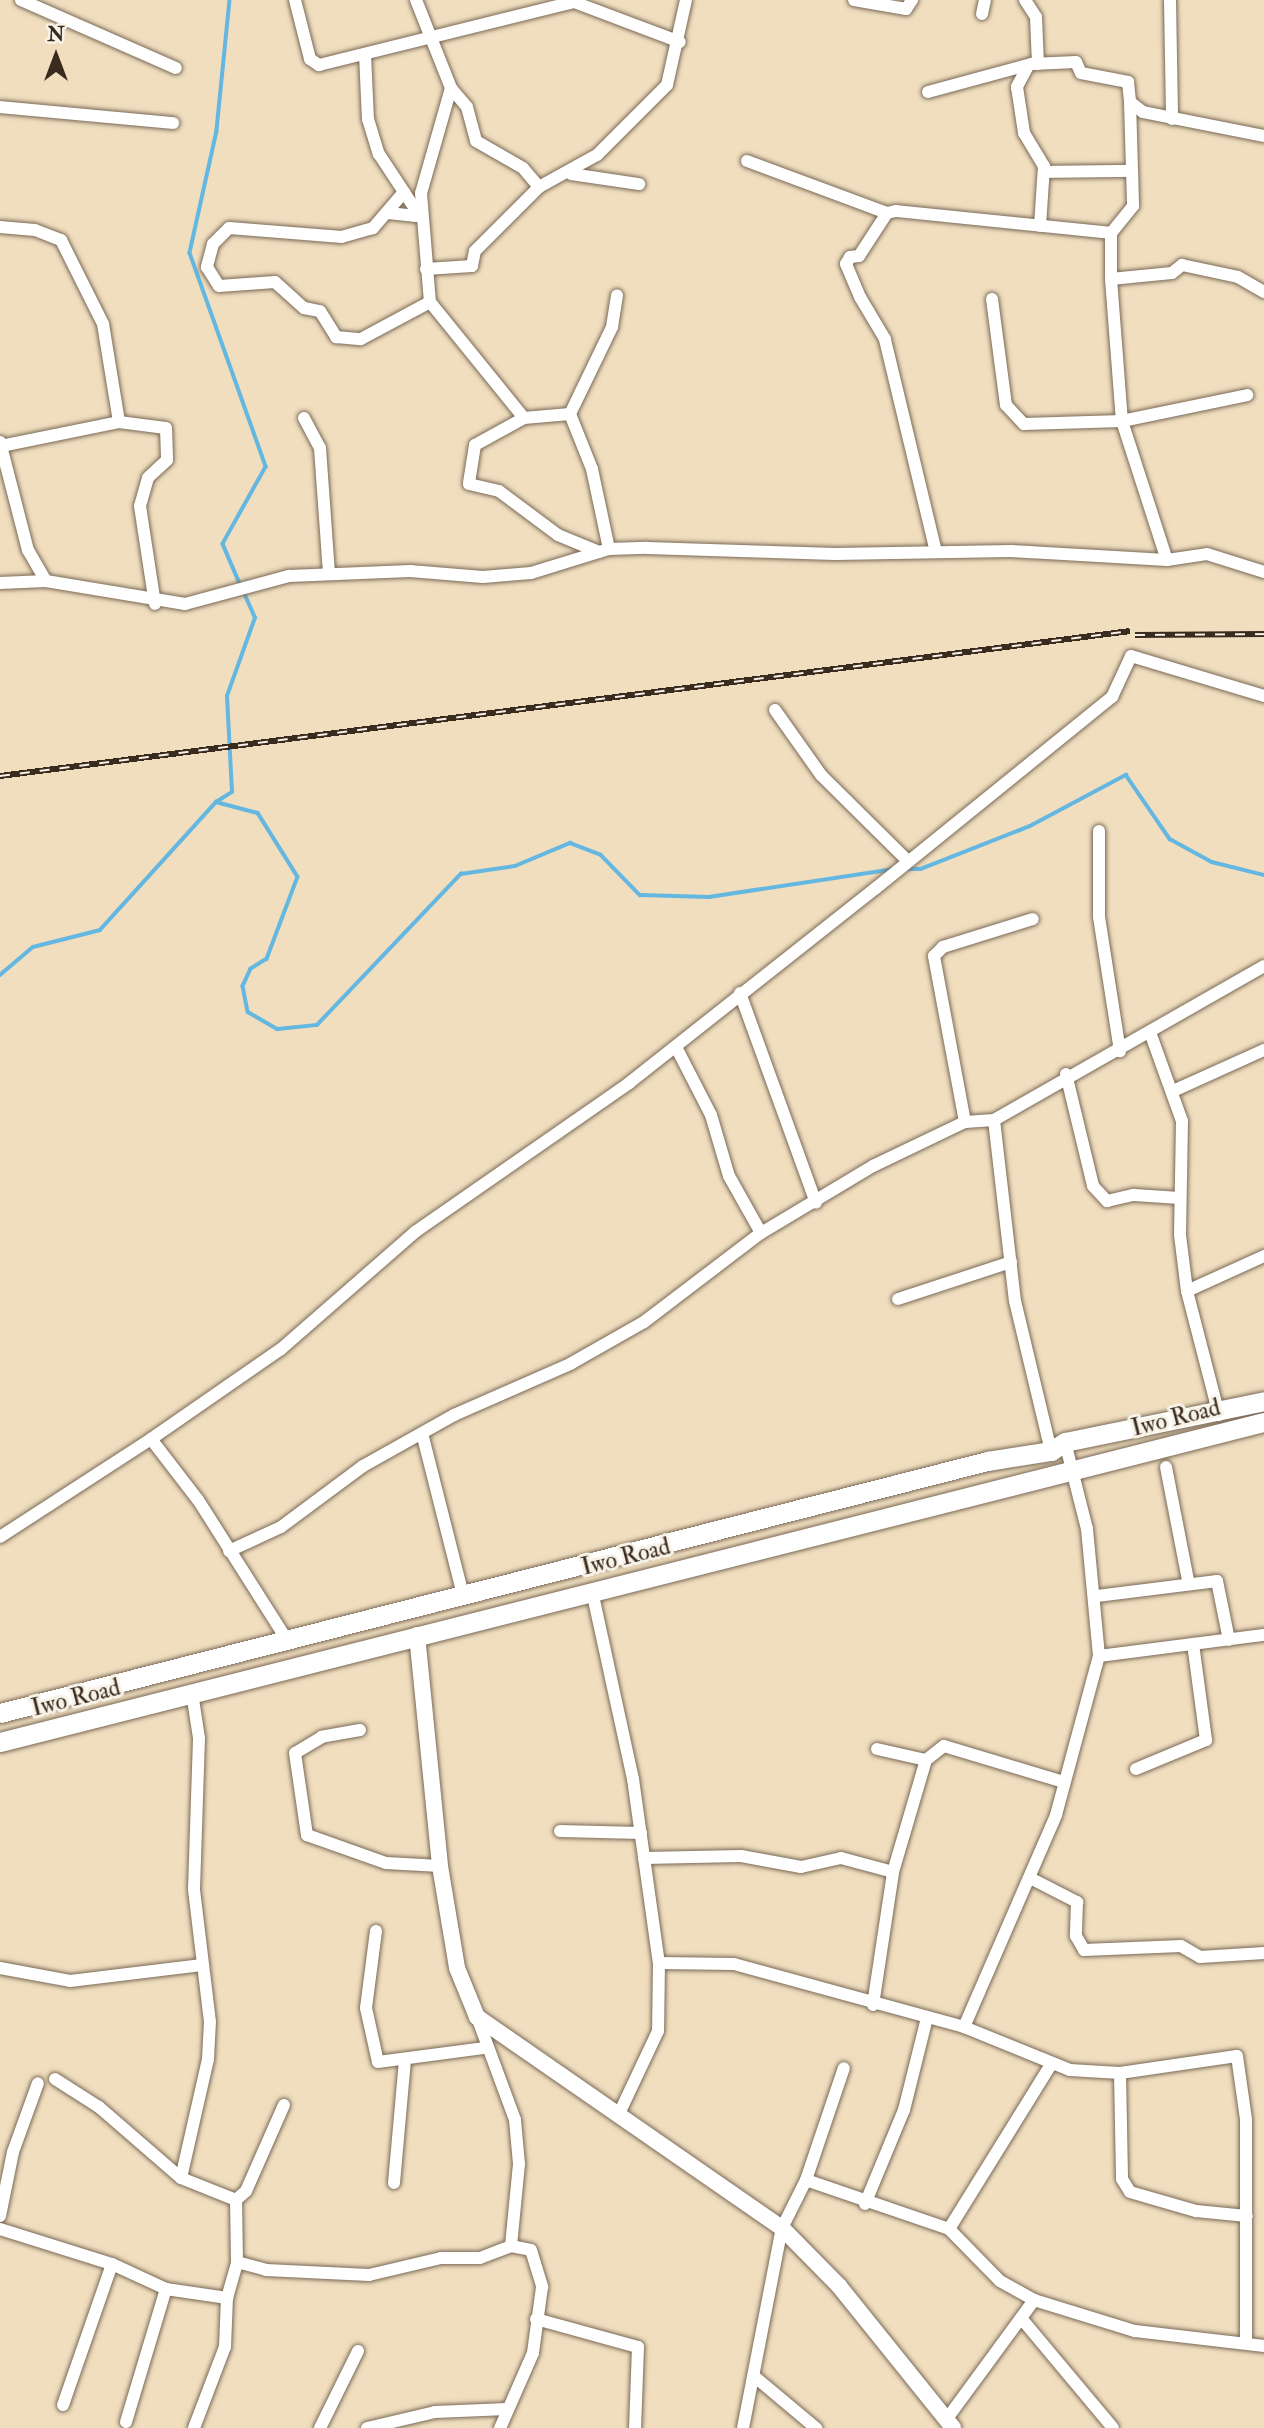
<!DOCTYPE html>
<style>
body{margin:0}
#map{position:relative;width:1264px;height:2428px;overflow:hidden;background:#f0debf;font-family:"IM FELL Double Pica",serif}
div>[style]{position:absolute}
[style*='--x']{left:calc(var(--x)*1px);top:calc(var(--y)*1px);width:calc(var(--w)*1px);rotate:calc(var(--a)*1deg)}
.stream>*{height:3.5px;margin:-1.75px;padding:0 1.75px;transform-origin:1.75px;border-radius:1.75px;background:#64b7e0}
.roads{filter:drop-shadow(0 0 2px #7a6956) drop-shadow(0 0 2px #7a6956)}
.minor>*{height:12px;margin:-6px;padding:0 6px;transform-origin:6px;border-radius:6px;background:#fff}
.tertiary>*{height:16px;margin:-8px;padding:0 8px;transform-origin:8px;border-radius:8px;background:#fff}
.primary>*{height:19px;margin:-9.5px;padding:0 9.5px;transform-origin:9.5px;border-radius:9.5px;background:#fff}
.rail>*{height:6px;margin-top:-3px;transform-origin:0;background:repeating-linear-gradient(90deg,#f7f3e8 0 10px,#3b2a1e 0 20px);box-sizing:border-box;border-block:2px solid #3b2a1e}
span{translate:-50% -50%;white-space:nowrap;text-align:center;line-height:1.15;-webkit-text-stroke:6px #f7f3e8;paint-order:stroke}
.street-label{font-size:24px;color:#3b2a1e}
.north{position:absolute;left:21px;top:21px;width:70px;height:70px;-webkit-text-stroke:5px #f7f3e8;paint-order:stroke;rotate:0deg;font-size:19px;font-weight:700;line-height:28px;text-align:center;color:#3b2a1e}
.north::after{content:'';display:block;margin:auto;width:24px;height:32px;background:#3b2a1e;clip-path:polygon(50% 0,100% 100%,50% 72%,0 100%)}
</style>
<div id="map">
<div class="stream">
<i style="--x:230;--y:0;--w:132;--a:95.7"></i>
<i style="--x:217;--y:131;--w:125;--a:102.5"></i>
<i style="--x:190;--y:253;--w:227;--a:70.4"></i>
<i style="--x:266;--y:467;--w:88;--a:119.2"></i>
<i style="--x:223;--y:544;--w:46;--a:66.8"></i>
<i style="--x:216;--y:802;--w:19;--a:-32"></i>
<i style="--x:232;--y:792;--w:96;--a:-93"></i>
<i style="--x:227;--y:696;--w:83;--a:-70.3"></i>
<i style="--x:255;--y:618;--w:27;--a:-114"></i>
<i style="--x:905;--y:869;--w:16;--a:0"></i>
<i style="--x:921;--y:869;--w:117;--a:-21.5"></i>
<i style="--x:1030;--y:826;--w:109;--a:-28"></i>
<i style="--x:1126;--y:775;--w:78;--a:55.5"></i>
<i style="--x:1170;--y:839;--w:48;--a:28.7"></i>
<i style="--x:1212;--y:862;--w:54;--a:14"></i>
<i style="--x:0;--y:975;--w:43;--a:-40.3"></i>
<i style="--x:33;--y:947;--w:69;--a:-14.2"></i>
<i style="--x:100;--y:930;--w:173;--a:-47.8"></i>
<i style="--x:216;--y:802;--w:43;--a:14.7"></i>
<i style="--x:258;--y:813;--w:75;--a:58"></i>
<i style="--x:298;--y:877;--w:88;--a:110.7"></i>
<i style="--x:267;--y:959;--w:19;--a:148"></i>
<i style="--x:251;--y:969;--w:19;--a:115"></i>
<i style="--x:243;--y:986;--w:26;--a:79"></i>
<i style="--x:248;--y:1012;--w:34;--a:30"></i>
<i style="--x:278;--y:1029;--w:39;--a:-6"></i>
<i style="--x:317;--y:1025;--w:209;--a:-46.4"></i>
<i style="--x:461;--y:874;--w:55;--a:-8.4"></i>
<i style="--x:515;--y:866;--w:60;--a:-22.7"></i>
<i style="--x:570;--y:843;--w:33;--a:21"></i>
<i style="--x:601;--y:855;--w:56;--a:45.7"></i>
<i style="--x:640;--y:895;--w:69;--a:1.7"></i>
<i style="--x:709;--y:897;--w:187;--a:-8.6"></i>
</div>
<div class="roads">
<div class="minor">
<i style="--x:21;--y:0;--w:169;--a:23.7"></i>
<i style="--x:295;--y:0;--w:61;--a:75.7"></i>
<i style="--x:310;--y:59;--w:11;--a:34"></i>
<i style="--x:319;--y:65;--w:263;--a:-13.9"></i>
<i style="--x:574;--y:2;--w:113;--a:20.7"></i>
<i style="--x:416;--y:0;--w:95;--a:68.3"></i>
<i style="--x:451;--y:88;--w:109;--a:105.9"></i>
<i style="--x:421;--y:193;--w:109;--a:85.3"></i>
<i style="--x:430;--y:302;--w:149;--a:51"></i>
<i style="--x:524;--y:418;--w:46;--a:-5"></i>
<i style="--x:570;--y:414;--w:59;--a:68.2"></i>
<i style="--x:592;--y:469;--w:82;--a:78"></i>
<i style="--x:854;--y:0;--w:53;--a:9.8"></i>
<i style="--x:906;--y:9;--w:11;--a:-56"></i>
<i style="--x:1025;--y:0;--w:20;--a:57"></i>
<i style="--x:1036;--y:17;--w:47;--a:87.6"></i>
<i style="--x:1170;--y:0;--w:119;--a:89"></i>
<i style="--x:982;--y:14;--w:14;--a:-78"></i>
<i style="--x:365;--y:54;--w:65;--a:87.4"></i>
<i style="--x:368;--y:119;--w:37;--a:73"></i>
<i style="--x:379;--y:154;--w:73;--a:56.7"></i>
<i style="--x:1028;--y:66;--w:24;--a:118"></i>
<i style="--x:1017;--y:87;--w:47;--a:81.3"></i>
<i style="--x:1024;--y:133;--w:39;--a:59"></i>
<i style="--x:1044;--y:166;--w:60;--a:93.8"></i>
<i style="--x:451;--y:88;--w:25;--a:50"></i>
<i style="--x:467;--y:107;--w:35;--a:75"></i>
<i style="--x:476;--y:141;--w:54;--a:29.9"></i>
<i style="--x:523;--y:168;--w:25;--a:50"></i>
<i style="--x:928;--y:92;--w:107;--a:-15.2"></i>
<i style="--x:1031;--y:64;--w:45;--a:-2.5"></i>
<i style="--x:1076;--y:62;--w:12;--a:66"></i>
<i style="--x:1081;--y:73;--w:48;--a:10.8"></i>
<i style="--x:1128;--y:82;--w:20;--a:84"></i>
<i style="--x:1130;--y:102;--w:16;--a:38"></i>
<i style="--x:1143;--y:112;--w:123;--a:11.2"></i>
<i style="--x:1130;--y:102;--w:104;--a:88.3"></i>
<i style="--x:1133;--y:206;--w:35;--a:129"></i>
<i style="--x:1111;--y:233;--w:46;--a:90"></i>
<i style="--x:1111;--y:279;--w:142;--a:85.6"></i>
<i style="--x:1122;--y:421;--w:146;--a:72.1"></i>
<i style="--x:0;--y:107;--w:174;--a:5.3"></i>
<i style="--x:747;--y:161;--w:149;--a:20.4"></i>
<i style="--x:1045;--y:172;--w:87;--a:-0.7"></i>
<i style="--x:571;--y:174;--w:69;--a:8.4"></i>
<i style="--x:404;--y:192;--w:48;--a:130.7"></i>
<i style="--x:373;--y:228;--w:32;--a:164"></i>
<i style="--x:342;--y:237;--w:113;--a:-175.4"></i>
<i style="--x:229;--y:228;--w:23;--a:135"></i>
<i style="--x:213;--y:244;--w:24;--a:105"></i>
<i style="--x:207;--y:267;--w:22;--a:58"></i>
<i style="--x:219;--y:286;--w:56;--a:-4.1"></i>
<i style="--x:275;--y:282;--w:39;--a:42"></i>
<i style="--x:304;--y:308;--w:16;--a:11"></i>
<i style="--x:320;--y:311;--w:31;--a:58"></i>
<i style="--x:336;--y:337;--w:25;--a:5"></i>
<i style="--x:361;--y:339;--w:78;--a:-28.2"></i>
<i style="--x:388;--y:213;--w:31;--a:6"></i>
<i style="--x:0;--y:227;--w:35;--a:5"></i>
<i style="--x:35;--y:230;--w:28;--a:21"></i>
<i style="--x:61;--y:240;--w:94;--a:63.4"></i>
<i style="--x:103;--y:324;--w:99;--a:80.7"></i>
<i style="--x:119;--y:422;--w:47;--a:7.3"></i>
<i style="--x:166;--y:428;--w:32;--a:88"></i>
<i style="--x:167;--y:460;--w:26;--a:137"></i>
<i style="--x:148;--y:478;--w:29;--a:106"></i>
<i style="--x:140;--y:506;--w:99;--a:81.3"></i>
<i style="--x:426;--y:269;--w:46;--a:-3.7"></i>
<i style="--x:472;--y:266;--w:15;--a:-79"></i>
<i style="--x:475;--y:251;--w:91;--a:-45"></i>
<i style="--x:539;--y:187;--w:66;--a:-28.9"></i>
<i style="--x:597;--y:155;--w:99;--a:-45"></i>
<i style="--x:667;--y:85;--w:87;--a:-77.4"></i>
<i style="--x:1111;--y:279;--w:61;--a:-5.6"></i>
<i style="--x:1172;--y:273;--w:13;--a:-39"></i>
<i style="--x:1182;--y:265;--w:57;--a:12.1"></i>
<i style="--x:1238;--y:277;--w:30;--a:30"></i>
<i style="--x:992;--y:299;--w:107;--a:82.5"></i>
<i style="--x:1006;--y:405;--w:26;--a:47"></i>
<i style="--x:1024;--y:424;--w:98;--a:-1.8"></i>
<i style="--x:1122;--y:421;--w:128;--a:-11.7"></i>
<i style="--x:570;--y:414;--w:97;--a:-64.2"></i>
<i style="--x:612;--y:327;--w:32;--a:-81"></i>
<i style="--x:304;--y:418;--w:34;--a:62"></i>
<i style="--x:320;--y:448;--w:125;--a:85.9"></i>
<i style="--x:524;--y:418;--w:56;--a:151.1"></i>
<i style="--x:475;--y:445;--w:39;--a:99"></i>
<i style="--x:469;--y:484;--w:31;--a:13"></i>
<i style="--x:499;--y:491;--w:74;--a:36.7"></i>
<i style="--x:558;--y:535;--w:44;--a:22.5"></i>
<i style="--x:0;--y:442;--w:112;--a:75.5"></i>
<i style="--x:28;--y:550;--w:36;--a:60"></i>
<i style="--x:1;--y:446;--w:120;--a:-11.5"></i>
<i style="--x:936;--y:552;--w:219;--a:-103.5"></i>
<i style="--x:885;--y:339;--w:49;--a:-120.8"></i>
<i style="--x:860;--y:297;--w:36;--a:-113"></i>
<i style="--x:846;--y:264;--w:8;--a:-60"></i>
<i style="--x:850;--y:257;--w:9;--a:-6"></i>
<i style="--x:859;--y:256;--w:51;--a:-56.9"></i>
<i style="--x:887;--y:213;--w:9;--a:-13"></i>
<i style="--x:896;--y:211;--w:216;--a:5.8"></i>
<i style="--x:0;--y:583;--w:46;--a:-2.5"></i>
<i style="--x:46;--y:581;--w:141;--a:9.4"></i>
<i style="--x:185;--y:604;--w:108;--a:-15.1"></i>
<i style="--x:289;--y:576;--w:121;--a:-2.4"></i>
<i style="--x:410;--y:571;--w:73;--a:4.7"></i>
<i style="--x:483;--y:577;--w:48;--a:-4.8"></i>
<i style="--x:531;--y:573;--w:82;--a:-17.1"></i>
<i style="--x:609;--y:549;--w:38;--a:-2"></i>
<i style="--x:647;--y:548;--w:188;--a:1.8"></i>
<i style="--x:835;--y:554;--w:176;--a:-1"></i>
<i style="--x:1011;--y:551;--w:156;--a:3.3"></i>
<i style="--x:1167;--y:560;--w:40;--a:-8.5"></i>
<i style="--x:1207;--y:554;--w:60;--a:17.5"></i>
<i style="--x:775;--y:710;--w:80;--a:54.7"></i>
<i style="--x:821;--y:775;--w:120;--a:44.7"></i>
<i style="--x:1099;--y:831;--w:86;--a:90"></i>
<i style="--x:1099;--y:917;--w:136;--a:81.1"></i>
<i style="--x:740;--y:993;--w:223;--a:70.1"></i>
<i style="--x:1151;--y:1035;--w:91;--a:70.2"></i>
<i style="--x:1182;--y:1121;--w:114;--a:91"></i>
<i style="--x:1180;--y:1235;--w:56;--a:82.9"></i>
<i style="--x:1187;--y:1291;--w:128;--a:75.5"></i>
<i style="--x:676;--y:1047;--w:76;--a:62.8"></i>
<i style="--x:711;--y:1115;--w:64;--a:73.6"></i>
<i style="--x:729;--y:1176;--w:65;--a:60.7"></i>
<i style="--x:1066;--y:1074;--w:115;--a:76.4"></i>
<i style="--x:1093;--y:1186;--w:21;--a:47"></i>
<i style="--x:1107;--y:1201;--w:28;--a:-13"></i>
<i style="--x:1134;--y:1195;--w:46;--a:3.7"></i>
<i style="--x:1173;--y:1091;--w:100;--a:-24.3"></i>
<i style="--x:994;--y:1120;--w:182;--a:83.4"></i>
<i style="--x:1015;--y:1301;--w:154;--a:76.5"></i>
<i style="--x:965;--y:1122;--w:169;--a:-100.6"></i>
<i style="--x:934;--y:956;--w:13;--a:-45"></i>
<i style="--x:943;--y:947;--w:94;--a:-17.3"></i>
<i style="--x:1187;--y:1291;--w:85;--a:-24.4"></i>
<i style="--x:898;--y:1299;--w:119;--a:-18.1"></i>
<i style="--x:423;--y:1437;--w:163;--a:75.8"></i>
<i style="--x:1166;--y:1467;--w:115;--a:79"></i>
<i style="--x:0;--y:1537;--w:180;--a:-33"></i>
<i style="--x:229;--y:1551;--w:57;--a:-24.8"></i>
<i style="--x:281;--y:1527;--w:102;--a:-36.6"></i>
<i style="--x:363;--y:1466;--w:104;--a:-29.3"></i>
<i style="--x:454;--y:1415;--w:127;--a:-23.7"></i>
<i style="--x:570;--y:1364;--w:85;--a:-29.6"></i>
<i style="--x:644;--y:1322;--w:147;--a:-37.3"></i>
<i style="--x:761;--y:1233;--w:131;--a:-30.9"></i>
<i style="--x:873;--y:1166;--w:102;--a:-25.6"></i>
<i style="--x:965;--y:1122;--w:29;--a:-4"></i>
<i style="--x:994;--y:1120;--w:311;--a:-29.7"></i>
<i style="--x:592;--y:1591;--w:192;--a:77.7"></i>
<i style="--x:633;--y:1779;--w:186;--a:82"></i>
<i style="--x:659;--y:1963;--w:68;--a:90.8"></i>
<i style="--x:658;--y:2031;--w:94;--a:115.2"></i>
<i style="--x:1097;--y:1596;--w:121;--a:-7.1"></i>
<i style="--x:1217;--y:1581;--w:60;--a:78.5"></i>
<i style="--x:287;--y:1640;--w:166;--a:-122.4"></i>
<i style="--x:198;--y:1500;--w:77;--a:-127.6"></i>
<i style="--x:151;--y:1439;--w:158;--a:-34.7"></i>
<i style="--x:281;--y:1349;--w:178;--a:-41.1"></i>
<i style="--x:415;--y:1232;--w:261;--a:-34.8"></i>
<i style="--x:629;--y:1083;--w:315;--a:-38.3"></i>
<i style="--x:876;--y:888;--w:304;--a:-39"></i>
<i style="--x:1112;--y:697;--w:45;--a:-65.1"></i>
<i style="--x:1131;--y:656;--w:139;--a:16.7"></i>
<i style="--x:1099;--y:1656;--w:166;--a:-7.3"></i>
<i style="--x:360;--y:1730;--w:39;--a:170"></i>
<i style="--x:322;--y:1737;--w:31;--a:149"></i>
<i style="--x:295;--y:1753;--w:83;--a:81.7"></i>
<i style="--x:307;--y:1835;--w:84;--a:19.5"></i>
<i style="--x:386;--y:1863;--w:54;--a:3.2"></i>
<i style="--x:877;--y:1749;--w:50;--a:12.7"></i>
<i style="--x:926;--y:1760;--w:23;--a:-38"></i>
<i style="--x:944;--y:1746;--w:125;--a:16.7"></i>
<i style="--x:1136;--y:1769;--w:76;--a:-22.5"></i>
<i style="--x:1206;--y:1740;--w:97;--a:-97.7"></i>
<i style="--x:560;--y:1831;--w:81;--a:1.4"></i>
<i style="--x:644;--y:1858;--w:97;--a:-1.2"></i>
<i style="--x:741;--y:1856;--w:61;--a:10.4"></i>
<i style="--x:801;--y:1867;--w:41;--a:-12.7"></i>
<i style="--x:841;--y:1858;--w:54;--a:15.1"></i>
<i style="--x:1032;--y:1879;--w:51;--a:27.1"></i>
<i style="--x:1077;--y:1902;--w:34;--a:92"></i>
<i style="--x:1076;--y:1936;--w:16;--a:60"></i>
<i style="--x:1084;--y:1950;--w:97;--a:-2.4"></i>
<i style="--x:1181;--y:1946;--w:22;--a:30"></i>
<i style="--x:1200;--y:1957;--w:64;--a:-3.6"></i>
<i style="--x:376;--y:1931;--w:78;--a:97.4"></i>
<i style="--x:366;--y:2008;--w:55;--a:77.5"></i>
<i style="--x:378;--y:2062;--w:108;--a:-7.5"></i>
<i style="--x:659;--y:1963;--w:75;--a:0.8"></i>
<i style="--x:734;--y:1964;--w:238;--a:15.3"></i>
<i style="--x:964;--y:2027;--w:114;--a:22.1"></i>
<i style="--x:1070;--y:2070;--w:50;--a:3.4"></i>
<i style="--x:1120;--y:2073;--w:118;--a:-8.3"></i>
<i style="--x:1237;--y:2056;--w:64;--a:81.9"></i>
<i style="--x:1246;--y:2119;--w:223;--a:90"></i>
<i style="--x:0;--y:1968;--w:71;--a:10.5"></i>
<i style="--x:70;--y:1981;--w:133;--a:-6.9"></i>
<i style="--x:873;--y:2005;--w:134;--a:-81.4"></i>
<i style="--x:893;--y:1872;--w:117;--a:-73.6"></i>
<i style="--x:477;--y:2017;--w:110;--a:69.7"></i>
<i style="--x:515;--y:2120;--w:44;--a:84.8"></i>
<i style="--x:519;--y:2164;--w:82;--a:95.6"></i>
<i style="--x:964;--y:2027;--w:231;--a:-66.5"></i>
<i style="--x:1056;--y:1815;--w:165;--a:-74.9"></i>
<i style="--x:1099;--y:1656;--w:128;--a:-95.4"></i>
<i style="--x:1087;--y:1529;--w:90;--a:-104.2"></i>
<i style="--x:1120;--y:2073;--w:106;--a:88.9"></i>
<i style="--x:1122;--y:2179;--w:15;--a:58"></i>
<i style="--x:1130;--y:2192;--w:69;--a:16.1"></i>
<i style="--x:1196;--y:2211;--w:51;--a:5.6"></i>
<i style="--x:55;--y:2079;--w:52;--a:32.5"></i>
<i style="--x:99;--y:2107;--w:108;--a:40.9"></i>
<i style="--x:181;--y:2178;--w:59;--a:21.8"></i>
<i style="--x:181;--y:2178;--w:122;--a:-77.2"></i>
<i style="--x:208;--y:2059;--w:37;--a:-87"></i>
<i style="--x:210;--y:2022;--w:134;--a:-96.9"></i>
<i style="--x:194;--y:1889;--w:151;--a:-88.1"></i>
<i style="--x:199;--y:1738;--w:46;--a:-98.8"></i>
<i style="--x:806;--y:2180;--w:151;--a:18.9"></i>
<i style="--x:949;--y:2229;--w:73;--a:45.6"></i>
<i style="--x:1000;--y:2281;--w:39;--a:29"></i>
<i style="--x:1034;--y:2300;--w:106;--a:17.1"></i>
<i style="--x:1135;--y:2331;--w:130;--a:6.6"></i>
<i style="--x:394;--y:2183;--w:123;--a:-84.9"></i>
<i style="--x:865;--y:2204;--w:102;--a:-67.5"></i>
<i style="--x:904;--y:2110;--w:95;--a:-76"></i>
<i style="--x:0;--y:2216;--w:65;--a:-78.5"></i>
<i style="--x:13;--y:2152;--w:73;--a:-70.1"></i>
<i style="--x:0;--y:2229;--w:117;--a:17.4"></i>
<i style="--x:112;--y:2264;--w:60;--a:24.8"></i>
<i style="--x:166;--y:2289;--w:62;--a:8.4"></i>
<i style="--x:949;--y:2229;--w:195;--a:-58.2"></i>
<i style="--x:237;--y:2262;--w:30;--a:15"></i>
<i style="--x:266;--y:2270;--w:103;--a:2.8"></i>
<i style="--x:369;--y:2275;--w:74;--a:-13.3"></i>
<i style="--x:441;--y:2258;--w:39;--a:0"></i>
<i style="--x:480;--y:2258;--w:33;--a:-21"></i>
<i style="--x:511;--y:2246;--w:20;--a:11"></i>
<i style="--x:531;--y:2250;--w:39;--a:73"></i>
<i style="--x:542;--y:2287;--w:67;--a:97.8"></i>
<i style="--x:533;--y:2353;--w:82;--a:113.7"></i>
<i style="--x:1021;--y:2318;--w:143;--a:50.1"></i>
<i style="--x:536;--y:2319;--w:106;--a:15.4"></i>
<i style="--x:638;--y:2347;--w:81;--a:92.1"></i>
<i style="--x:755;--y:2377;--w:80;--a:39.9"></i>
<i style="--x:63;--y:2405;--w:149;--a:-70.8"></i>
<i style="--x:946;--y:2420;--w:149;--a:-53.7"></i>
<i style="--x:126;--y:2422;--w:139;--a:-73.3"></i>
<i style="--x:194;--y:2428;--w:87;--a:-69.1"></i>
<i style="--x:225;--y:2347;--w:49;--a:-87.7"></i>
<i style="--x:227;--y:2298;--w:37;--a:-74"></i>
<i style="--x:237;--y:2262;--w:62;--a:-90.9"></i>
<i style="--x:236;--y:2200;--w:13;--a:-42"></i>
<i style="--x:246;--y:2191;--w:94;--a:-66.2"></i>
<i style="--x:320;--y:2428;--w:86;--a:-63.7"></i>
<i style="--x:367;--y:2428;--w:70;--a:-13.2"></i>
<i style="--x:435;--y:2412;--w:72;--a:-2.4"></i>
<i style="--x:743;--y:2428;--w:204;--a:-79"></i>
<i style="--x:782;--y:2228;--w:54;--a:-63.4"></i>
<i style="--x:806;--y:2180;--w:118;--a:-71.3"></i>
</div>
<div class="tertiary">
<i style="--x:417;--y:1635;--w:232;--a:84.3"></i>
<i style="--x:440;--y:1866;--w:103;--a:80.5"></i>
<i style="--x:457;--y:1968;--w:53;--a:67.8"></i>
<i style="--x:477;--y:2017;--w:371;--a:34.7"></i>
<i style="--x:782;--y:2228;--w:81;--a:45.5"></i>
<i style="--x:839;--y:2286;--w:182;--a:51.2"></i>
</div>
<div class="primary">
<i style="--x:0;--y:1713;--w:1019;--a:-14.32"></i>
<i style="--x:987;--y:1461;--w:65;--a:-8.9"></i>
<i style="--x:1051;--y:1451;--w:17;--a:-33"></i>
<i style="--x:1065;--y:1442;--w:203;--a:-11.6"></i>
<i style="--x:0;--y:1742;--w:1304;--a:-14.21"></i>
</div>
</div>
<div class="rail">
<i style="--x:1135;--y:635;--w:129;--a:-0.4"></i>
<i style="--x:0;--y:776;--w:1139;--a:-7.31"></i>
</div>
<div class="street-label">
<span style="left:1176px;top:1418px;rotate:-14deg">Iwo Road</span>
<span style="left:626px;top:1557px;rotate:-14deg">Iwo Road</span>
<span style="left:76px;top:1698px;rotate:-14deg">Iwo Road</span>
</div>
<div class="north">N</div>
</div>
